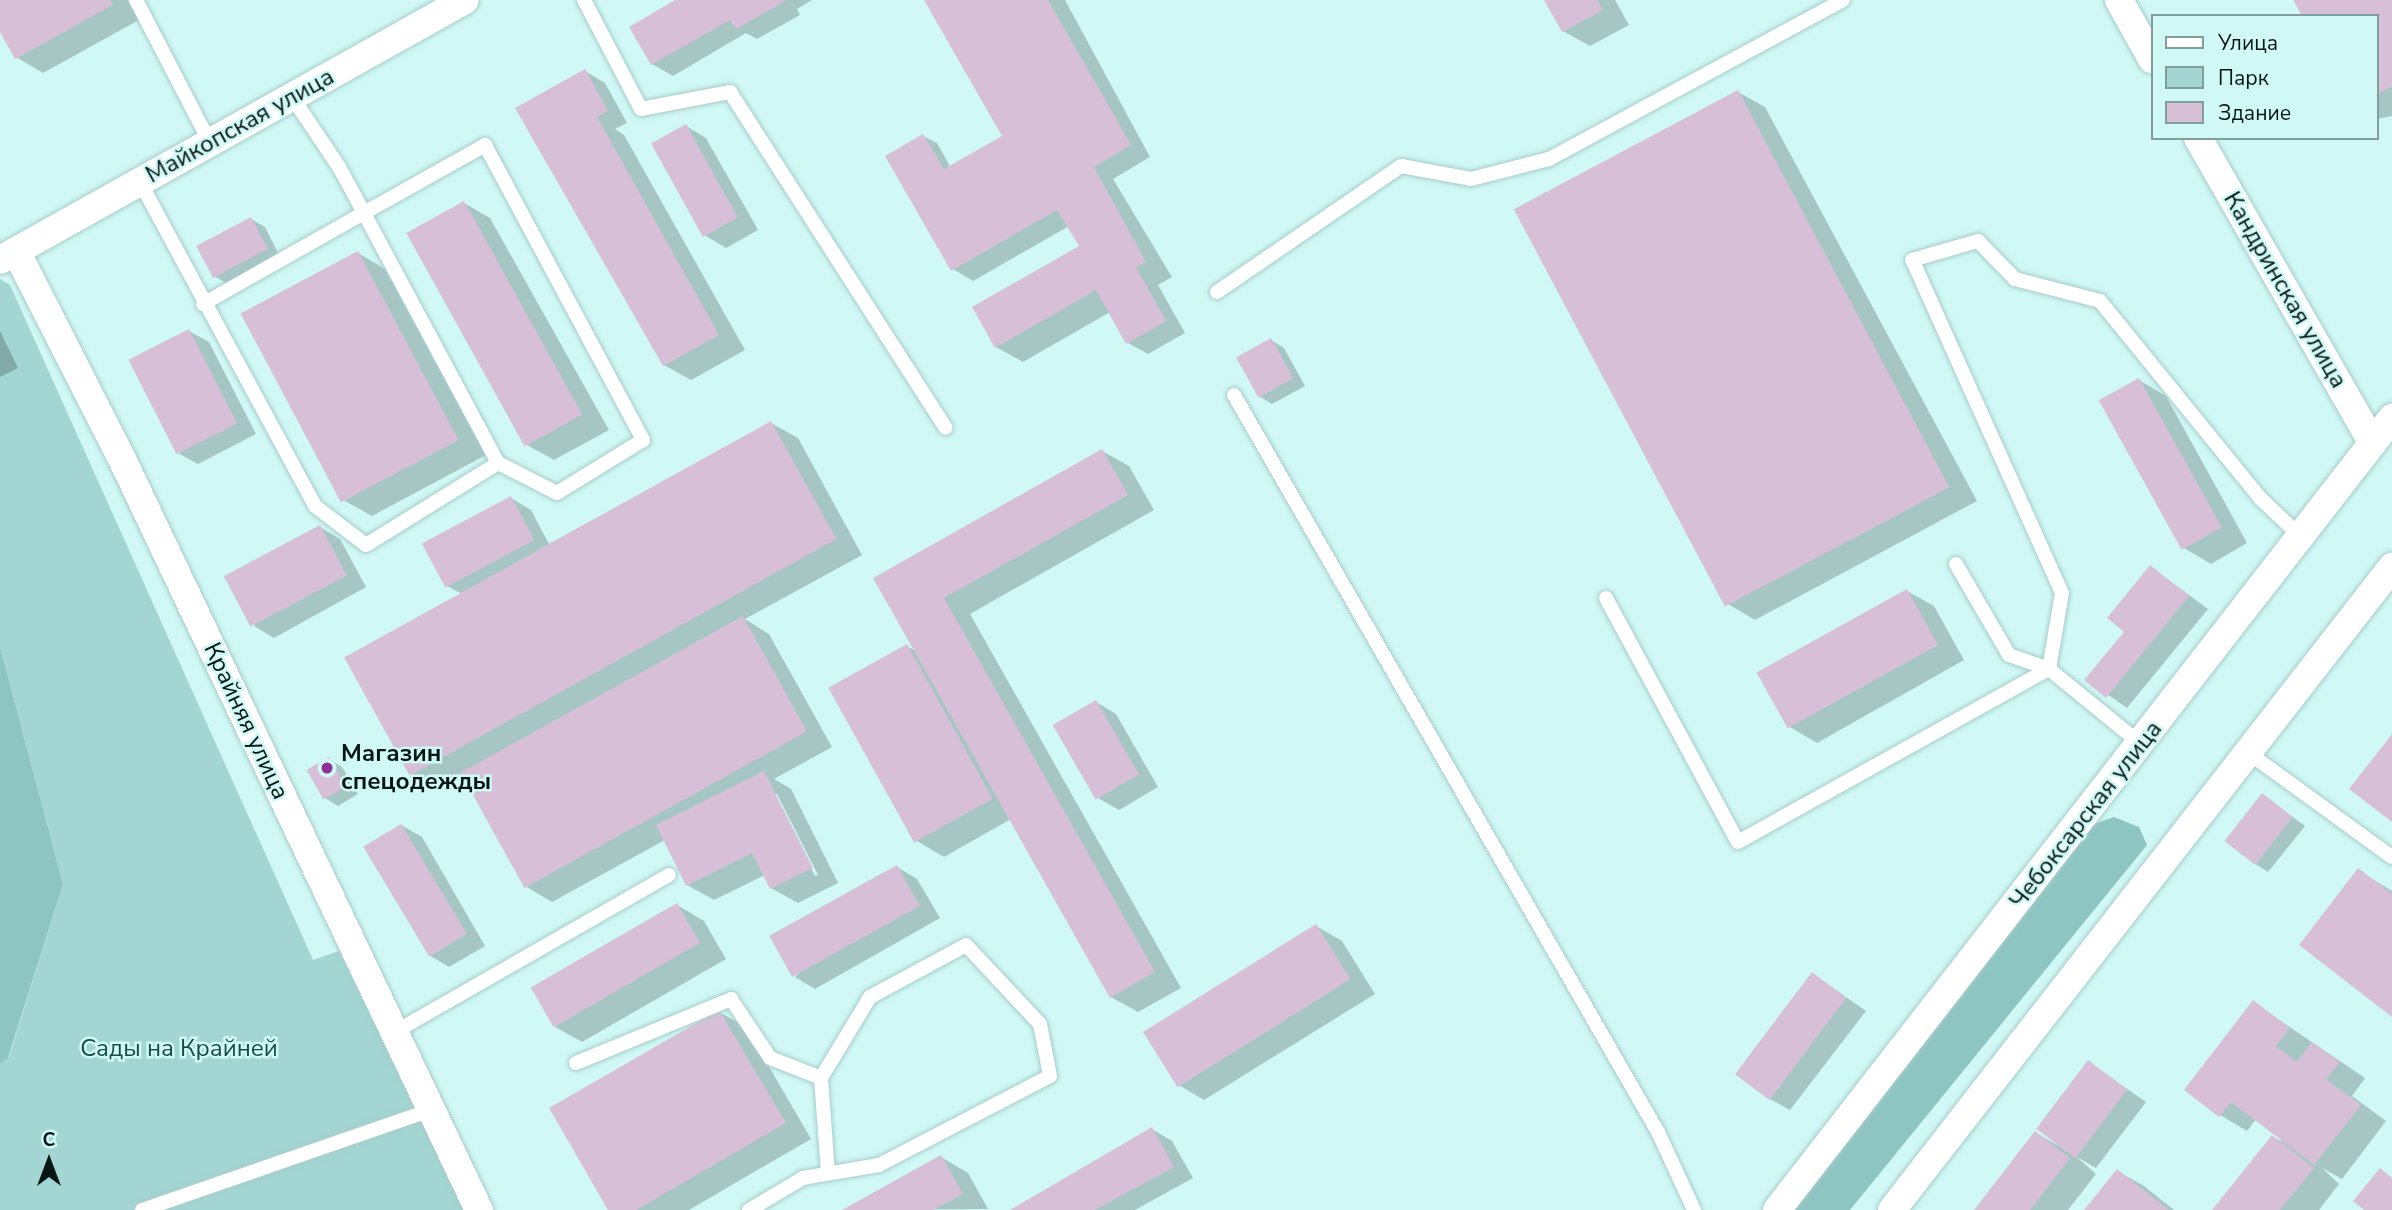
<!DOCTYPE html>
<meta charset="utf-8">
<style>
body{margin:0}
#map{position:relative;width:2392px;height:1210px;overflow:hidden;background:#d0f8f5;font-family:"Nunito Sans",sans-serif}
div>[style]{position:absolute}
[style*='--x']{left:calc(var(--x)*1px);top:calc(var(--y)*1px);width:calc(var(--w)*1px);rotate:calc(var(--a)*1deg)}
.green>*{inset:0;background:#a3d5d2}
.forest>*{inset:0;background:#8dc5c2}
.shadow>*{inset:0;background:#0003}
.building>*{inset:0;background:#d7c0d7;transform-origin:0 0}
.roads{filter:drop-shadow(0 0 2px #a6ccca) drop-shadow(0 0 2px #a6ccca)}
.lane>*{height:14px;margin:-7px;padding:0 7px;transform-origin:7px;border-radius:7px;background:#fff}
.street>*{height:28px;margin:-14px;padding:0 14px;transform-origin:14px;border-radius:14px;background:#fff}
.dots>*{width:19px;height:19px;translate:-50% -50%;box-sizing:border-box;border:4px solid #d0f8f5;border-radius:50%}
span{translate:-50% -50%;white-space:nowrap;text-align:center;line-height:1.15;-webkit-text-stroke:5px #d0f8f5;paint-order:stroke}
.street-label{font-size:24px;color:#081716}
.poi-label{font-size:24px;color:#081716;font-weight:700}
.left{translate:0 -50%;text-align:left}
.park-label{font-size:24px;color:#194b4a}
.legend{position:absolute;left:2151px;top:14px;width:228px;height:126px;box-sizing:border-box;background:#d0f8f5;border:2px solid #809e9c;margin:0;padding:9px 12px;list-style:none;font-size:21px;color:#081716}
.legend li{display:flex;align-items:center;gap:14px;height:35px}
.legend b{width:35px;border:2px solid #809e9c}
.north{position:absolute;left:14px;top:1126px;width:70px;height:70px;-webkit-text-stroke:5px #d0f8f5;paint-order:stroke;rotate:0deg;font-size:19px;font-weight:700;line-height:28px;text-align:center;color:#081716}
.north::after{content:'';display:block;margin:auto;width:24px;height:32px;background:#081716;clip-path:polygon(50% 0,100% 100%,50% 72%,0 100%)}
</style>
<div id="map">
<div class="green">
<i style="clip-path:polygon(0 279px,10px 285px,313px 960px,339px 951px,465px 1210px,0 1210px,0 1064px,9px 1057px,63px 884px,0 647px)"></i>
</div>
<div class="forest">
<i style="clip-path:polygon(0 647px,63px 884px,8px 1058px,0 1064px)"></i>
<i style="clip-path:polygon(2114px 817px,2139px 827px,2147px 845px,1850px 1210px,1780px 1210px,2094px 824px)"></i>
</div>
<div class="shadow">
<i style="clip-path:polygon(0 0,128px 0,139px 20px,43px 73px,16px 57px,0 28px)"></i>
<i style="clip-path:polygon(679px 0,812px 0,797px 9px,800px 15px,757px 39px,746px 33px,673px 76px,652px 64px)"></i>
<i style="clip-path:polygon(926px 0,1065px 0,1150px 157px,1113px 179px,1172px 277px,1158px 285px,1185px 333px,1148px 354px,1128px 343px,1110px 312px,1023px 362px,996px 347px,1081px 247px,1069px 226px,973px 281px,953px 269px,923px 136px,937px 143px,951px 168px,1004px 137px)"></i>
<i style="clip-path:polygon(1546px 0,1615px 0,1629px 25px,1590px 46px,1563px 31px)"></i>
<i style="clip-path:polygon(2295px 0,2392px 0,2392px 116px,2376px 119px,2376px 16px)"></i>
<i style="clip-path:polygon(585px 71px,605px 83px,627px 123px,615px 129px,624px 135px,745px 350px,691px 380px,664px 365px,545px 152px)"></i>
<i style="clip-path:polygon(1738px 92px,1765px 107px,1977px 501px,1755px 620px,1728px 604px)"></i>
<i style="clip-path:polygon(686px 126px,706px 138px,758px 230px,726px 248px,706px 236px)"></i>
<i style="clip-path:polygon(464px 203px,490px 218px,609px 430px,554px 460px,527px 445px)"></i>
<i style="clip-path:polygon(251px 219px,265px 227px,280px 257px,228px 284px,214px 276px)"></i>
<i style="clip-path:polygon(358px 253px,385px 269px,486px 455px,372px 516px,345px 501px)"></i>
<i style="clip-path:polygon(0 331px,18px 368px,0 377px)"></i>
<i style="clip-path:polygon(189px 331px,209px 342px,256px 434px,198px 464px,178px 453px)"></i>
<i style="clip-path:polygon(1271px 340px,1284px 348px,1305px 386px,1272px 404px,1259px 396px)"></i>
<i style="clip-path:polygon(2139px 380px,2166px 396px,2247px 543px,2211px 564px,2184px 548px)"></i>
<i style="clip-path:polygon(evenodd,771px 423px,798px 438px,862px 555px,745px 619px,769px 634px,832px 747px,774px 779px,791px 789px,838px 883px,798px 903px,771px 888px,765px 875px,714px 900px,687px 885px,665px 840px,552px 902px,525px 886px,463px 774px,436px 789px,410px 773px,460px 593px,447px 586px,511px 498px,531px 510px,549px 544px,771px 423px,773px 794px,777px 794px,818px 875px,815px 876px,773px 794px)"></i>
<i style="clip-path:polygon(1102px 451px,1129px 466px,1154px 510px,970px 614px,1181px 988px,1138px 1012px,1111px 997px,1011px 819px,944px 857px,917px 841px,907px 646px,916px 651px,875px 578px)"></i>
<i style="clip-path:polygon(320px 527px,340px 539px,366px 587px,274px 638px,254px 626px)"></i>
<i style="clip-path:polygon(2151px 567px,2208px 609px,2127px 708px,2087px 680px,2126px 632px)"></i>
<i style="clip-path:polygon(1907px 591px,1934px 606px,1964px 660px,1817px 743px,1790px 727px)"></i>
<i style="clip-path:polygon(1096px 702px,1116px 714px,1158px 787px,1119px 810px,1098px 798px)"></i>
<i style="clip-path:polygon(329px 759px,342px 767px,358px 794px,338px 806px,325px 798px)"></i>
<i style="clip-path:polygon(2263px 795px,2305px 826px,2268px 872px,2255px 864px)"></i>
<i style="clip-path:polygon(401px 825px,422px 837px,485px 946px,449px 967px,429px 955px)"></i>
<i style="clip-path:polygon(897px 867px,917px 879px,940px 918px,815px 989px,795px 977px)"></i>
<i style="clip-path:polygon(2359px 871px,2392px 891px,2392px 1015px)"></i>
<i style="clip-path:polygon(677px 905px,704px 921px,726px 959px,582px 1042px,555px 1027px)"></i>
<i style="clip-path:polygon(1316px 926px,1342px 941px,1375px 994px,1204px 1100px,1177px 1084px)"></i>
<i style="clip-path:polygon(1813px 974px,1866px 1011px,1790px 1110px,1770px 1099px)"></i>
<i style="clip-path:polygon(2253px 1002px,2365px 1078px,2352px 1096px,2386px 1121px,2342px 1179px,2322px 1168px,2339px 1184px,2319px 1210px,2214px 1210px,2272px 1137px,2290px 1144px,2256px 1119px,2247px 1131px,2220px 1115px)"></i>
<i style="clip-path:polygon(719px 1012px,746px 1027px,811px 1139px,689px 1210px,610px 1210px)"></i>
<i style="clip-path:polygon(2088px 1062px,2146px 1102px,2096px 1168px,2077px 1157px,2096px 1174px,2068px 1210px,1976px 1210px,2036px 1133px,2061px 1147px)"></i>
<i style="clip-path:polygon(1152px 1129px,1172px 1141px,1193px 1178px,1135px 1210px,1012px 1210px)"></i>
<i style="clip-path:polygon(941px 1157px,968px 1173px,988px 1209px,846px 1210px)"></i>
<i style="clip-path:polygon(2117px 1171px,2144px 1186px,2174px 1210px,2086px 1210px)"></i>
</div>
<div class="building">
<i style="clip-path:polygon(0 0,111px 0,113px 5px,15px 59px,0 32px)"></i>
<i style="clip-path:polygon(675px 0,787px 0,736px 29px,730px 20px,651px 65px,629px 27px)"></i>
<i style="clip-path:polygon(924px 0,1048px 0,1131px 145px,1094px 167px,1146px 262px,1136px 267px,1166px 321px,1126px 344px,1096px 290px,995px 348px,972px 307px,1079px 246px,1057px 210px,951px 271px,885px 156px,923px 134px,944px 169px,1002px 136px)"></i>
<i style="clip-path:polygon(1544px 0,1597px 0,1603px 10px,1562px 32px)"></i>
<i style="clip-path:polygon(2293px 0,2392px 0,2392px 86px,2376px 95px,2376px 16px,2302px 16px)"></i>
<i style="clip-path:polygon(585px 69px,608px 111px,597px 117px,719px 335px,663px 366px,515px 108px)"></i>
<i style="left:1738px;top:90px;width:450px;height:254px;rotate:62deg"></i>
<i style="left:686px;top:124px;width:107px;height:40px;rotate:61deg"></i>
<i style="left:464px;top:201px;width:244px;height:66px;rotate:61deg"></i>
<i style="left:251px;top:217px;width:36px;height:62px;rotate:62deg"></i>
<i style="left:358px;top:251px;width:214px;height:133px;rotate:62deg"></i>
<i style="left:189px;top:329px;width:106px;height:68px;rotate:63deg"></i>
<i style="left:1271px;top:338px;width:46px;height:40px;rotate:61deg"></i>
<i style="left:2139px;top:378px;width:171px;height:46px;rotate:61deg"></i>
<i style="left:771px;top:421px;width:135px;height:488px;rotate:61deg"></i>
<i style="clip-path:polygon(1102px 449px,1128px 495px,944px 598px,1155px 972px,1110px 998px,873px 578px)"></i>
<i style="left:511px;top:496px;width:50px;height:101px;rotate:62deg"></i>
<i style="left:320px;top:525px;width:57px;height:109px;rotate:62deg"></i>
<i style="clip-path:polygon(2150px 565px,2189px 596px,2106px 698px,2084px 680px,2124px 632px,2107px 618px)"></i>
<i style="left:1907px;top:589px;width:64px;height:172px;rotate:61deg"></i>
<i style="left:743px;top:616px;width:132px;height:323px;rotate:61deg"></i>
<i style="left:907px;top:644px;width:177px;height:90px;rotate:61deg"></i>
<i style="left:1096px;top:700px;width:86px;height:50px;rotate:60deg"></i>
<i style="clip-path:polygon(2392px 734px,2392px 822px,2349px 789px)"></i>
<i style="left:329px;top:757px;width:34px;height:26px;rotate:60deg"></i>
<i style="clip-path:polygon(764px 771px,813px 868px,770px 889px,752px 853px,686px 886px,656px 825px)"></i>
<i style="left:2262px;top:793px;width:39px;height:61px;rotate:38deg"></i>
<i style="left:401px;top:824px;width:128px;height:44px;rotate:59deg"></i>
<i style="left:897px;top:865px;width:47px;height:146px;rotate:61deg"></i>
<i style="clip-path:polygon(2358px 868px,2392px 894px,2392px 1017px,2299px 945px)"></i>
<i style="left:677px;top:903px;width:46px;height:169px;rotate:60deg"></i>
<i style="left:1316px;top:924px;width:65px;height:204px;rotate:58deg"></i>
<i style="left:1812px;top:972px;width:43px;height:128px;rotate:37deg"></i>
<i style="clip-path:polygon(2253px 1000px,2290px 1028px,2276px 1046px,2297px 1062px,2312px 1042px,2340px 1062px,2326px 1079px,2361px 1105px,2314px 1165px,2231px 1102px,2219px 1117px,2184px 1090px)"></i>
<i style="clip-path:polygon(719px 1010px,786px 1123px,636px 1210px,608px 1210px,549px 1108px)"></i>
<i style="left:2088px;top:1060px;width:49px;height:86px;rotate:37deg"></i>
<i style="clip-path:polygon(1152px 1127px,1174px 1167px,1095px 1210px,1010px 1210px)"></i>
<i style="clip-path:polygon(2035px 1131px,2070px 1158px,2030px 1210px,1974px 1210px)"></i>
<i style="clip-path:polygon(2272px 1135px,2314px 1168px,2280px 1210px,2212px 1210px)"></i>
<i style="clip-path:polygon(941px 1155px,963px 1194px,933px 1210px,842px 1210px)"></i>
<i style="clip-path:polygon(2380px 1168px,2392px 1178px,2392px 1210px,2364px 1210px,2353px 1201px)"></i>
<i style="clip-path:polygon(2117px 1169px,2169px 1210px,2084px 1210px)"></i>
</div>
<div class="roads">
<div class="lane">
<i style="--x:136;--y:0;--w:161;--a:62.6"></i>
<i style="--x:584;--y:0;--w:123;--a:62.4"></i>
<i style="--x:641;--y:109;--w:91;--a:-10.8"></i>
<i style="--x:730;--y:92;--w:399;--a:57.3"></i>
<i style="--x:140;--y:182;--w:368;--a:61.6"></i>
<i style="--x:315;--y:506;--w:64;--a:37.4"></i>
<i style="--x:366;--y:545;--w:155;--a:-31.8"></i>
<i style="--x:1217;--y:292;--w:223;--a:-34.4"></i>
<i style="--x:1401;--y:166;--w:71;--a:10.5"></i>
<i style="--x:1471;--y:179;--w:81;--a:-14.4"></i>
<i style="--x:1549;--y:159;--w:334;--a:-28.4"></i>
<i style="--x:203;--y:304;--w:185;--a:-29.5"></i>
<i style="--x:364;--y:213;--w:139;--a:-29.3"></i>
<i style="--x:485;--y:145;--w:335;--a:61.8"></i>
<i style="--x:643;--y:440;--w:101;--a:148.4"></i>
<i style="--x:557;--y:493;--w:66;--a:-153"></i>
<i style="--x:498;--y:463;--w:284;--a:-118.2"></i>
<i style="--x:364;--y:213;--w:52;--a:-118.5"></i>
<i style="--x:339;--y:167;--w:84;--a:-123.9"></i>
<i style="--x:1234;--y:395;--w:850;--a:60.09"></i>
<i style="--x:1658;--y:1132;--w:86;--a:65.2"></i>
<i style="--x:1956;--y:564;--w:105;--a:59.8"></i>
<i style="--x:2009;--y:655;--w:42;--a:19.3"></i>
<i style="--x:2049;--y:669;--w:119;--a:39.2"></i>
<i style="--x:1606;--y:598;--w:277;--a:61.6"></i>
<i style="--x:1738;--y:842;--w:356;--a:-29.1"></i>
<i style="--x:2049;--y:669;--w:77;--a:-80.3"></i>
<i style="--x:2062;--y:593;--w:365;--a:-114.2"></i>
<i style="--x:1912;--y:260;--w:69;--a:-16.1"></i>
<i style="--x:1978;--y:241;--w:53;--a:45.8"></i>
<i style="--x:2015;--y:279;--w:88;--a:14.5"></i>
<i style="--x:2100;--y:301;--w:254;--a:50.9"></i>
<i style="--x:2260;--y:498;--w:57;--a:43.6"></i>
<i style="--x:2250;--y:754;--w:175;--a:36"></i>
<i style="--x:393;--y:1033;--w:318;--a:-29.8"></i>
<i style="--x:576;--y:1063;--w:168;--a:-22.4"></i>
<i style="--x:731;--y:999;--w:71;--a:56.5"></i>
<i style="--x:770;--y:1058;--w:55;--a:21.4"></i>
<i style="--x:821;--y:1078;--w:95;--a:-58.8"></i>
<i style="--x:870;--y:997;--w:109;--a:-28.4"></i>
<i style="--x:966;--y:945;--w:108;--a:46.9"></i>
<i style="--x:1040;--y:1024;--w:53;--a:79.1"></i>
<i style="--x:1050;--y:1076;--w:193;--a:152.5"></i>
<i style="--x:879;--y:1165;--w:77;--a:170.3"></i>
<i style="--x:803;--y:1178;--w:63;--a:149.3"></i>
<i style="--x:821;--y:1078;--w:95;--a:85.8"></i>
<i style="--x:142;--y:1210;--w:305;--a:-19.1"></i>
</div>
<div class="street">
<i style="--x:2119;--y:0;--w:68;--a:60.8"></i>
<i style="--x:2198;--y:138;--w:350;--a:60.2"></i>
<i style="--x:16;--y:251;--w:514;--a:-29.21"></i>
<i style="--x:0;--y:260;--w:18;--a:-29"></i>
<i style="--x:16;--y:251;--w:233;--a:63"></i>
<i style="--x:122;--y:459;--w:832;--a:64.58"></i>
<i style="--x:1777;--y:1210;--w:1003;--a:-52.17"></i>
<i style="--x:1892;--y:1210;--w:815;--a:-52.13"></i>
</div>
</div>
<div class="dots">
<i style="left:327px;top:768px;background:#912e95"></i>
</div>
<div class="street-label">
<span style="left:240px;top:126px;rotate:-29deg">Майкопская улица</span>
<span style="left:2285px;top:290px;rotate:60deg">Кандринская улица</span>
<span style="left:246px;top:721px;rotate:65deg">Крайняя улица</span>
<span style="left:2086px;top:815px;rotate:-52deg">Чебоксарская улица</span>
</div>
<div class="poi-label">
<span class="left" style="left:341px;top:768px">Магазин<br>спецодежды</span>
</div>
<div class="park-label">
<span style="left:179px;top:1049px">Сады на Крайней</span>
</div>
<ul class="legend">
<li><b style="height:9px;background:#fff"></b>Улица</li>
<li><b style="height:19px;background:#a3d5d2"></b>Парк</li>
<li><b style="height:19px;background:#d7c0d7"></b>Здание</li>
</ul>
<div class="north">С</div>
</div>
